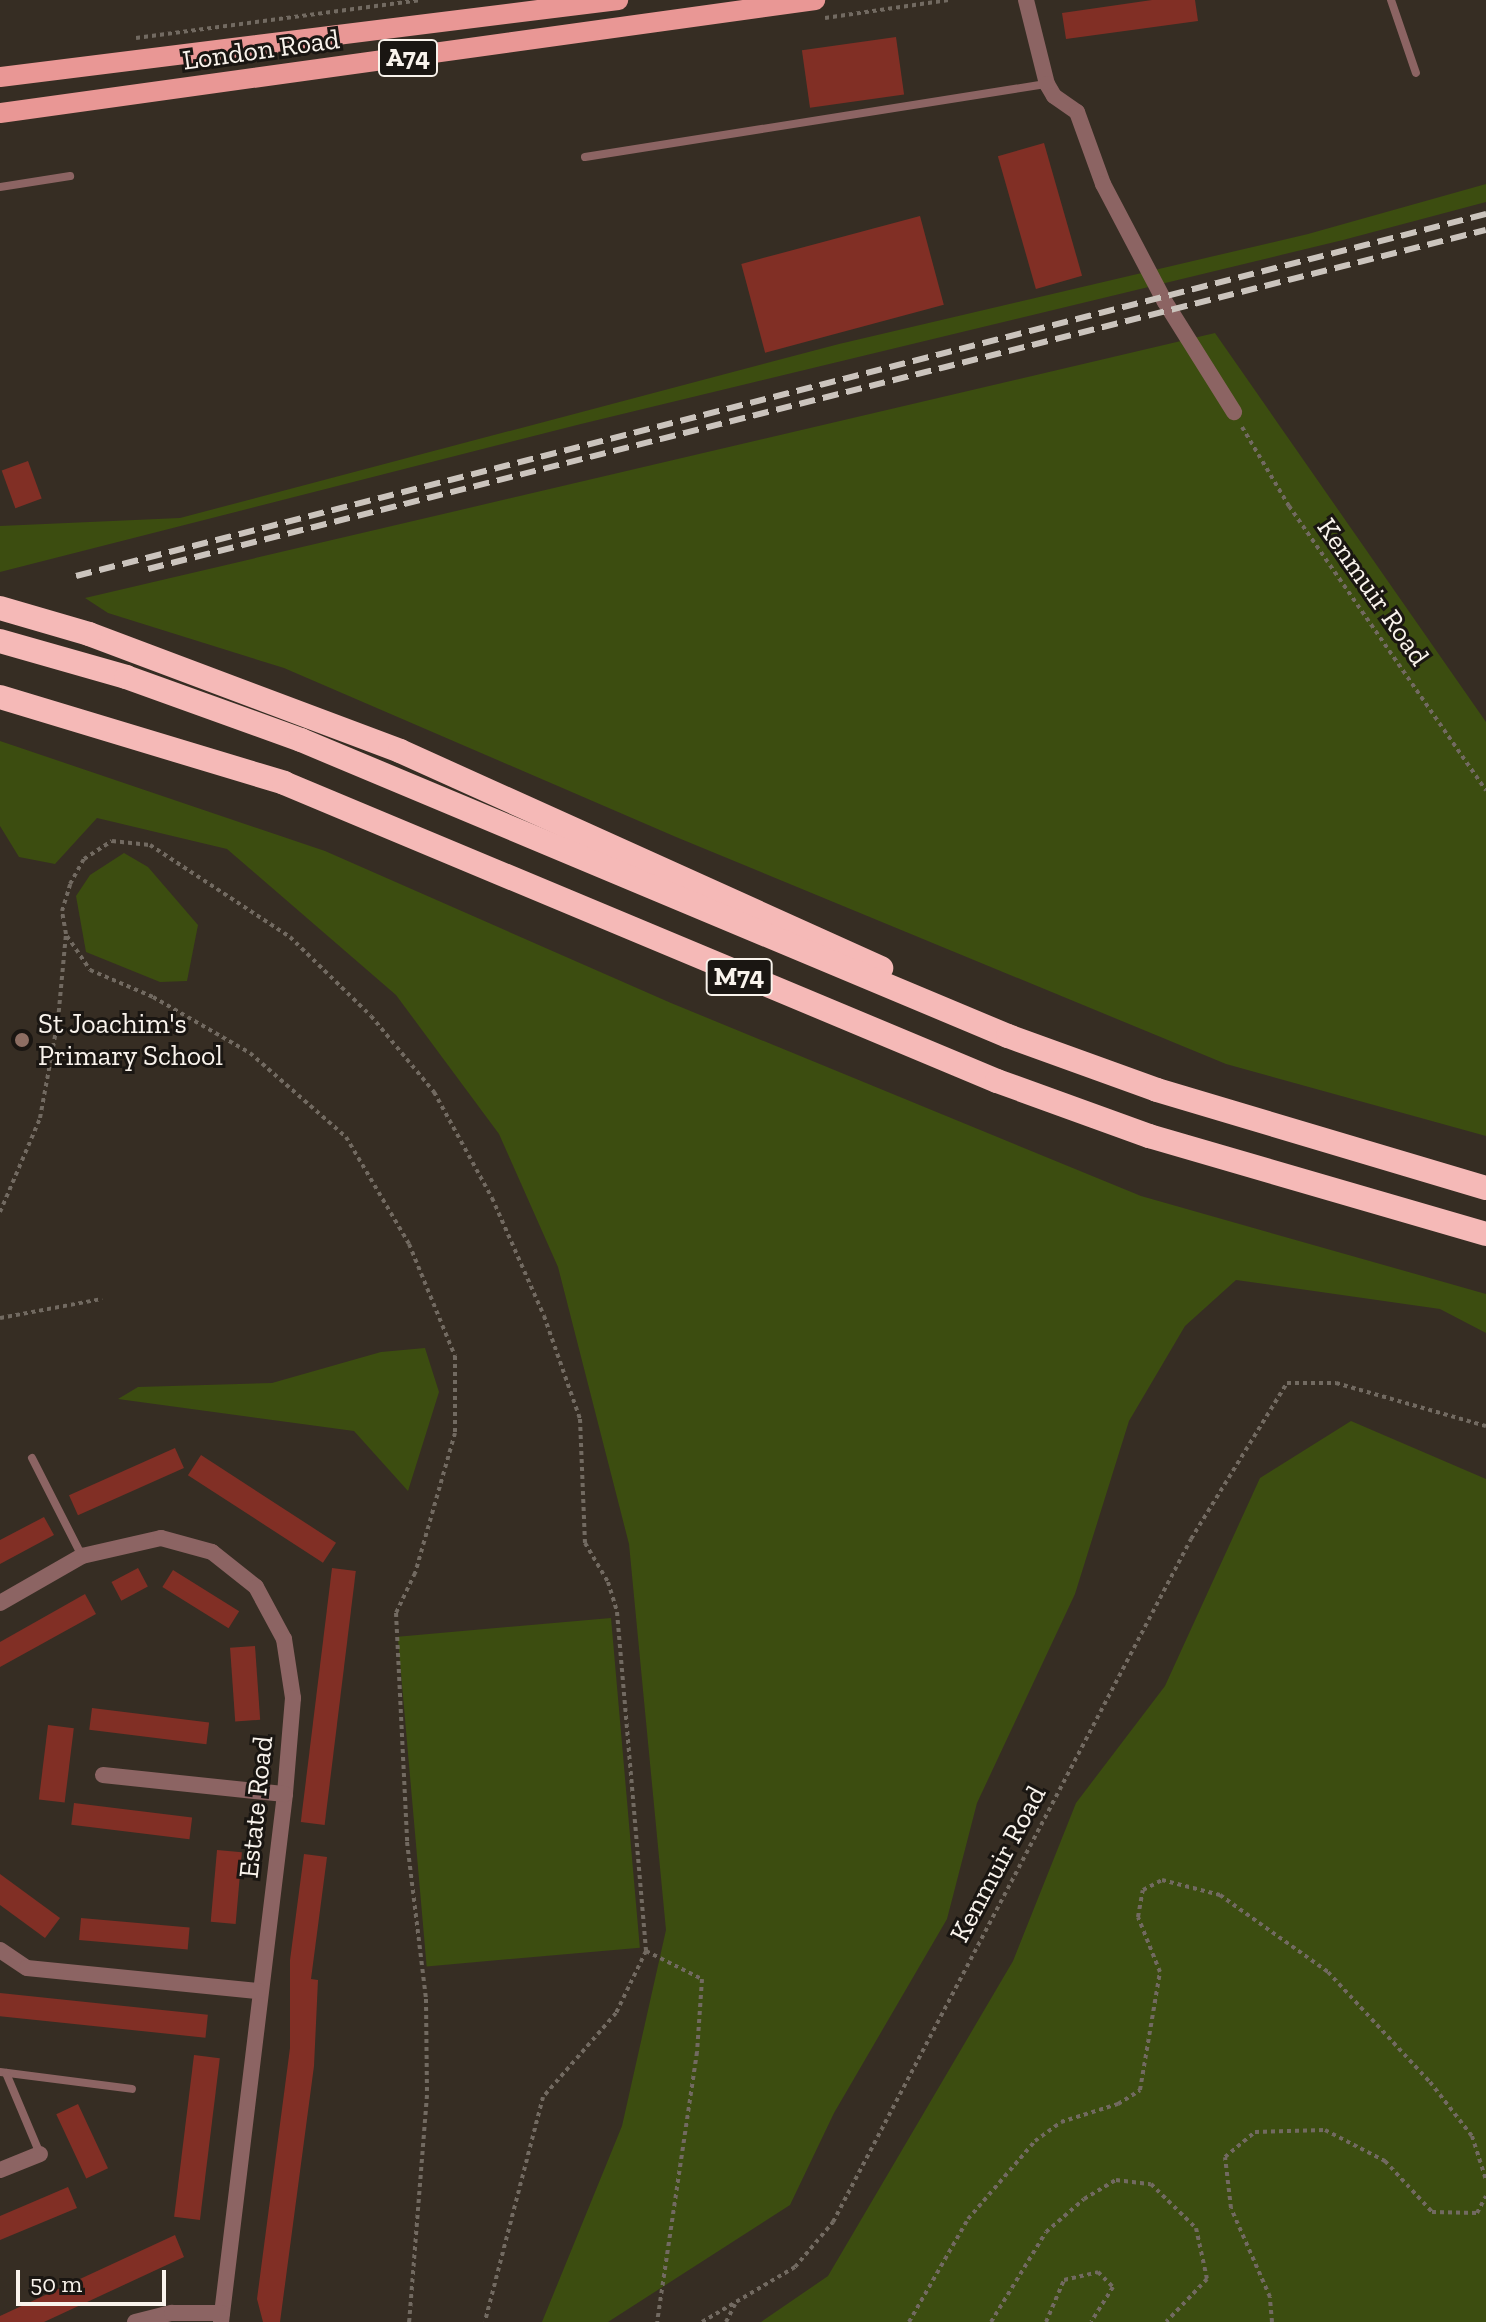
<!DOCTYPE html>
<style>
body{margin:0}
#map{position:relative;width:1486px;height:2322px;overflow:hidden;background:#362d23;font-family:"Zilla Slab",serif}
div>[style]{position:absolute}
[style*='--x']{left:calc(var(--x)*1px);top:calc(var(--y)*1px);width:calc(var(--w)*1px);rotate:calc(var(--a)*1deg)}
.green>*{inset:0;background:#3c4d10;transform-origin:0 0}
.building>*{inset:0;background:#812f25;transform-origin:0 0}
.path>*{height:4px;margin-top:-2px;transform-origin:0;background:repeating-linear-gradient(90deg,#726a61 0 4px,transparent 0 8px)}
.service>*{height:8px;margin:-4px;padding:0 4px;transform-origin:4px;border-radius:4px;background:#8c6463}
.minor>*{height:16px;margin:-8px;padding:0 8px;transform-origin:8px;border-radius:8px;background:#8c6463}
.primary>*{height:20px;margin:-10px;padding:0 10px;transform-origin:10px;border-radius:10px;background:#e99795}
.motorway>*{height:24px;margin:-12px;padding:0 12px;transform-origin:12px;border-radius:12px;background:#f5b9b7}
.rail>*{height:6px;margin-top:-3px;transform-origin:0;background:repeating-linear-gradient(90deg,#cbc4bd 0 16px,transparent 0 24px)}
.motorway-bridge>*{height:24px;margin:-12px;padding:0 12px;transform-origin:12px;border-radius:12px;background:#f5b9b7}
.dots>*{width:22px;height:22px;translate:-50% -50%;box-sizing:border-box;border:4px solid #1a1612;border-radius:50%}
span{translate:-50% -50%;white-space:nowrap;text-align:center;line-height:1.15;-webkit-text-stroke:6px #1a1612;paint-order:stroke}
.shield-label span{padding:2px 6px;background:#1a1612;border:2px solid;border-radius:6px;-webkit-text-stroke-width:0}
.shield-label{font-size:26px;color:#f9f3ec;font-weight:700}
.street-label{font-size:28px;color:#f9f3ec}
.poi-label{font-size:28px;color:#f9f3ec}
.left{translate:0 -50%;text-align:left}
.scale{position:absolute;left:16px;top:2270px;width:150px;height:36px;box-sizing:border-box;border:4px solid #f9f3ec;border-top:0;padding-left:10px;font-size:24px;line-height:28px;white-space:nowrap;color:#f9f3ec;-webkit-text-stroke:6px #1a1612;paint-order:stroke}
</style>
<div id="map">
<div class="green">
<i style="clip-path:polygon(1486px 184px,1486px 202px,1343px 240px,581px 424px,0 572px,0 526px,180px 518px,839px 344px,1308px 234px)"></i>
<i style="clip-path:polygon(1215px 333px,1486px 722px,1486px 1136px,1226px 1064px,676px 837px,284px 668px,108px 613px,85px 598px)"></i>
<i style="clip-path:polygon(0 741px,325px 851px,671px 1003px,1141px 1196px,1486px 1294px,1486px 1333px,1440px 1309px,1236px 1280px,1185px 1326px,1129px 1421px,1075px 1594px,977px 1803px,947px 1919px,834px 2113px,790px 2205px,608px 2322px,542px 2322px,622px 2126px,666px 1930px,629px 1544px,558px 1267px,499px 1134px,396px 995px,227px 849px,97px 818px,55px 864px,19px 857px,0 826px)"></i>
<i style="clip-path:polygon(124px 853px,148px 867px,198px 925px,187px 981px,160px 982px,86px 952px,76px 896px,90px 875px)"></i>
<i style="clip-path:polygon(425px 1348px,439px 1392px,408px 1491px,354px 1431px,118px 1399px,138px 1387px,272px 1383px,381px 1352px)"></i>
<i style="clip-path:polygon(1351px 1421px,1486px 1479px,1486px 2322px,761px 2322px,828px 2276px,1013px 1961px,1076px 1803px,1165px 1686px,1260px 1478px)"></i>
<i style="left:611px;top:1618px;width:331px;height:214px;rotate:85deg"></i>
</div>
<div class="building">
<i style="clip-path:polygon(1152px 0,1195px 0,1198px 21px,1066px 39px,1062px 13px)"></i>
<i style="left:896px;top:37px;width:58px;height:95px;rotate:82deg"></i>
<i style="left:1044px;top:143px;width:138px;height:48px;rotate:74deg"></i>
<i style="left:920px;top:216px;width:92px;height:185px;rotate:75deg"></i>
<i style="left:28px;top:461px;width:40px;height:28px;rotate:70deg"></i>
<i style="left:175px;top:1448px;width:22px;height:116px;rotate:66deg"></i>
<i style="left:201px;top:1455px;width:161px;height:24px;rotate:33deg"></i>
<i style="clip-path:polygon(44px 1517px,54px 1535px,0 1564px,0 1540px)"></i>
<i style="left:138px;top:1568px;width:21px;height:30px;rotate:62deg"></i>
<i style="left:332px;top:1568px;width:24px;height:256px;rotate:7deg"></i>
<i style="left:173px;top:1570px;width:78px;height:20px;rotate:32deg"></i>
<i style="clip-path:polygon(85px 1594px,96px 1614px,0 1667px,0 1642px)"></i>
<i style="left:255px;top:1646px;width:74px;height:25px;rotate:86deg"></i>
<i style="left:92px;top:1708px;width:118px;height:22px;rotate:7deg"></i>
<i style="left:48px;top:1725px;width:26px;height:75px;rotate:7deg"></i>
<i style="left:74px;top:1803px;width:119px;height:22px;rotate:7deg"></i>
<i style="left:217px;top:1850px;width:25px;height:72px;rotate:5deg"></i>
<i style="clip-path:polygon(304px 1854px,327px 1857px,311px 1979px,318px 1980px,314px 2066px,280px 2322px,263px 2322px,257px 2299px,290px 2048px,290px 1960px)"></i>
<i style="clip-path:polygon(0 1874px,60px 1918px,45px 1938px,0 1905px)"></i>
<i style="left:81px;top:1918px;width:109px;height:22px;rotate:5deg"></i>
<i style="left:0;top:1993px;width:209px;height:23px;rotate:6deg"></i>
<i style="left:194px;top:2055px;width:26px;height:163px;rotate:7deg"></i>
<i style="left:78px;top:2104px;width:71px;height:24px;rotate:65deg"></i>
<i style="clip-path:polygon(68px 2187px,77px 2208px,0 2240px,0 2216px)"></i>
<i style="clip-path:polygon(175px 2235px,184px 2257px,44px 2322px,0 2322px,0 2316px)"></i>
</div>
<div class="path">
<i style="--x:825;--y:18;--w:125;--a:-8.3"></i>
<i style="--x:136;--y:38;--w:286;--a:-7.6"></i>
<i style="--x:1242;--y:427;--w:92;--a:59.3"></i>
<i style="--x:1289;--y:506;--w:346;--a:55.3"></i>
<i style="--x:67;--y:936;--w:41;--a:55.9"></i>
<i style="--x:90;--y:970;--w:69;--a:23.2"></i>
<i style="--x:153;--y:997;--w:112;--a:30"></i>
<i style="--x:250;--y:1053;--w:128;--a:41.2"></i>
<i style="--x:346;--y:1137;--w:124;--a:59.5"></i>
<i style="--x:409;--y:1244;--w:121;--a:67.7"></i>
<i style="--x:455;--y:1356;--w:77;--a:90"></i>
<i style="--x:455;--y:1433;--w:146;--a:105.9"></i>
<i style="--x:415;--y:1573;--w:44;--a:115.4"></i>
<i style="--x:396;--y:1613;--w:229;--a:87.2"></i>
<i style="--x:407;--y:1842;--w:158;--a:83.1"></i>
<i style="--x:426;--y:1999;--w:96;--a:89.4"></i>
<i style="--x:427;--y:2095;--w:228;--a:94.5"></i>
<i style="--x:0;--y:1212;--w:102;--a:-66.9"></i>
<i style="--x:40;--y:1118;--w:100;--a:-79.6"></i>
<i style="--x:58;--y:1020;--w:86;--a:-84.7"></i>
<i style="--x:66;--y:934;--w:23;--a:-100"></i>
<i style="--x:62;--y:911;--w:28;--a:-73"></i>
<i style="--x:70;--y:884;--w:29;--a:-61"></i>
<i style="--x:84;--y:859;--w:33;--a:-33"></i>
<i style="--x:112;--y:841;--w:38;--a:6"></i>
<i style="--x:150;--y:845;--w:168;--a:33.3"></i>
<i style="--x:290;--y:937;--w:113;--a:44.3"></i>
<i style="--x:371;--y:1016;--w:99;--a:50.3"></i>
<i style="--x:434;--y:1092;--w:121;--a:61.3"></i>
<i style="--x:492;--y:1198;--w:129;--a:66.2"></i>
<i style="--x:544;--y:1316;--w:109;--a:70.7"></i>
<i style="--x:580;--y:1419;--w:124;--a:87.7"></i>
<i style="--x:585;--y:1543;--w:45;--a:59.5"></i>
<i style="--x:608;--y:1582;--w:31;--a:73"></i>
<i style="--x:617;--y:1612;--w:340;--a:85.1"></i>
<i style="--x:646;--y:1951;--w:69;--a:115.8"></i>
<i style="--x:616;--y:2013;--w:111;--a:131"></i>
<i style="--x:543;--y:2097;--w:232;--a:104.5"></i>
<i style="--x:0;--y:1318;--w:104;--a:-10.6"></i>
<i style="--x:646;--y:1951;--w:63;--a:26.6"></i>
<i style="--x:702;--y:1979;--w:73;--a:93.9"></i>
<i style="--x:697;--y:2052;--w:273;--a:98.4"></i>
<i style="--x:702;--y:2322;--w:108;--a:-30.6"></i>
<i style="--x:795;--y:2267;--w:59;--a:-49.8"></i>
<i style="--x:833;--y:2222;--w:771;--a:-62.34"></i>
<i style="--x:1191;--y:1539;--w:183;--a:-58.4"></i>
<i style="--x:1287;--y:1383;--w:49;--a:0"></i>
<i style="--x:1336;--y:1383;--w:156;--a:16"></i>
<i style="--x:726;--y:2322;--w:20;--a:-63"></i>
<i style="--x:909;--y:2322;--w:119;--a:-60.2"></i>
<i style="--x:968;--y:2219;--w:103;--a:-49.3"></i>
<i style="--x:1035;--y:2141;--w:32;--a:-36"></i>
<i style="--x:1061;--y:2122;--w:60;--a:-17.5"></i>
<i style="--x:1118;--y:2104;--w:26;--a:-32"></i>
<i style="--x:1140;--y:2090;--w:120;--a:-80.4"></i>
<i style="--x:1160;--y:1972;--w:59;--a:-111.8"></i>
<i style="--x:1138;--y:1917;--w:27;--a:-80"></i>
<i style="--x:1143;--y:1890;--w:21;--a:-28"></i>
<i style="--x:1162;--y:1880;--w:60;--a:14.5"></i>
<i style="--x:1220;--y:1895;--w:133;--a:35.5"></i>
<i style="--x:1328;--y:1972;--w:150;--a:47.2"></i>
<i style="--x:1430;--y:2082;--w:68;--a:52.1"></i>
<i style="--x:1472;--y:2136;--w:46;--a:72.3"></i>
<i style="--x:991;--y:2322;--w:105;--a:-58.6"></i>
<i style="--x:1046;--y:2232;--w:50;--a:-41"></i>
<i style="--x:1084;--y:2199;--w:37;--a:-31"></i>
<i style="--x:1116;--y:2180;--w:35;--a:7"></i>
<i style="--x:1151;--y:2184;--w:63;--a:44.4"></i>
<i style="--x:1196;--y:2228;--w:52;--a:77.8"></i>
<i style="--x:1207;--y:2279;--w:59;--a:133.6"></i>
<i style="--x:1046;--y:2322;--w:46;--a:-66.8"></i>
<i style="--x:1064;--y:2280;--w:35;--a:-13"></i>
<i style="--x:1098;--y:2272;--w:21;--a:45"></i>
<i style="--x:1113;--y:2287;--w:41;--a:122.2"></i>
<i style="--x:1272;--y:2322;--w:25;--a:-95"></i>
<i style="--x:1270;--y:2297;--w:97;--a:-113.7"></i>
<i style="--x:1231;--y:2208;--w:51;--a:-96.7"></i>
<i style="--x:1225;--y:2157;--w:39;--a:-40"></i>
<i style="--x:1255;--y:2132;--w:70;--a:-1.6"></i>
<i style="--x:1325;--y:2130;--w:68;--a:27.3"></i>
<i style="--x:1385;--y:2161;--w:69;--a:47.3"></i>
<i style="--x:1432;--y:2212;--w:45;--a:1.3"></i>
<i style="--x:1477;--y:2213;--w:19;--a:-62"></i>
</div>
<div class="service">
<i style="--x:1391;--y:0;--w:77;--a:71.1"></i>
<i style="--x:585;--y:157;--w:468;--a:-9"></i>
<i style="--x:0;--y:187;--w:71;--a:-8.9"></i>
<i style="--x:32;--y:1458;--w:110;--a:63"></i>
<i style="--x:0;--y:2072;--w:133;--a:7.3"></i>
<i style="--x:6;--y:2073;--w:88;--a:67.2"></i>
</div>
<div class="minor">
<i style="--x:1026;--y:0;--w:87;--a:76"></i>
<i style="--x:1047;--y:84;--w:14;--a:60"></i>
<i style="--x:1054;--y:96;--w:28;--a:35"></i>
<i style="--x:1077;--y:112;--w:77;--a:70.1"></i>
<i style="--x:1103;--y:184;--w:133;--a:62.3"></i>
<i style="--x:1165;--y:302;--w:130;--a:57.9"></i>
<i style="--x:0;--y:1603;--w:95;--a:-29.8"></i>
<i style="--x:82;--y:1556;--w:81;--a:-12.8"></i>
<i style="--x:161;--y:1538;--w:53;--a:15.4"></i>
<i style="--x:212;--y:1552;--w:56;--a:38.5"></i>
<i style="--x:256;--y:1587;--w:59;--a:61.7"></i>
<i style="--x:284;--y:1639;--w:60;--a:81.3"></i>
<i style="--x:293;--y:1698;--w:96;--a:94.8"></i>
<i style="--x:285;--y:1794;--w:532;--a:96.91"></i>
<i style="--x:103;--y:1775;--w:183;--a:6"></i>
<i style="--x:0;--y:1950;--w:32;--a:34"></i>
<i style="--x:27;--y:1968;--w:233;--a:5.7"></i>
<i style="--x:0;--y:2170;--w:43;--a:-21.8"></i>
<i style="--x:135;--y:2322;--w:38;--a:-14"></i>
<i style="--x:172;--y:2313;--w:50;--a:0"></i>
</div>
<div class="primary">
<i style="--x:0;--y:77;--w:623;--a:-7.1"></i>
<i style="--x:0;--y:113;--w:823;--a:-7.89"></i>
</div>
<div class="motorway">
<i style="--x:89;--y:634;--w:332;--a:20.6"></i>
<i style="--x:400;--y:751;--w:528;--a:24.28"></i>
<i style="--x:0;--y:641;--w:131;--a:15.9"></i>
<i style="--x:126;--y:677;--w:186;--a:19.8"></i>
<i style="--x:301;--y:740;--w:766;--a:22.72"></i>
<i style="--x:1008;--y:1036;--w:158;--a:19.9"></i>
<i style="--x:1157;--y:1090;--w:343;--a:16.6"></i>
<i style="--x:0;--y:697;--w:297;--a:16.8"></i>
<i style="--x:284;--y:783;--w:773;--a:22.68"></i>
<i style="--x:997;--y:1081;--w:162;--a:19.9"></i>
<i style="--x:1149;--y:1136;--w:351;--a:16.2"></i>
</div>
<div class="rail">
<i style="--x:148;--y:569;--w:1380;--a:-14.22"></i>
<i style="--x:76;--y:576;--w:1456;--a:-14.4"></i>
</div>
<div class="motorway-bridge">
<i style="--x:0;--y:608;--w:93;--a:16.3"></i>
</div>
<div class="dots">
<i style="left:22px;top:1040px;background:#8d6e63"></i>
</div>
<div class="shield-label">
<span style="left:408px;top:58px">A74</span>
<span style="left:739px;top:977px">M74</span>
</div>
<div class="street-label">
<span style="left:261px;top:50px;rotate:-8deg">London Road</span>
<span style="left:1373px;top:592px;rotate:55deg">Kenmuir Road</span>
<span style="left:256px;top:1807px;rotate:-84deg">Estate Road</span>
<span style="left:998px;top:1864px;rotate:-62deg">Kenmuir Road</span>
</div>
<div class="poi-label">
<span class="left" style="left:38px;top:1040px">St Joachim's<br>Primary School</span>
</div>
<div class="scale">50 m</div>
</div>
